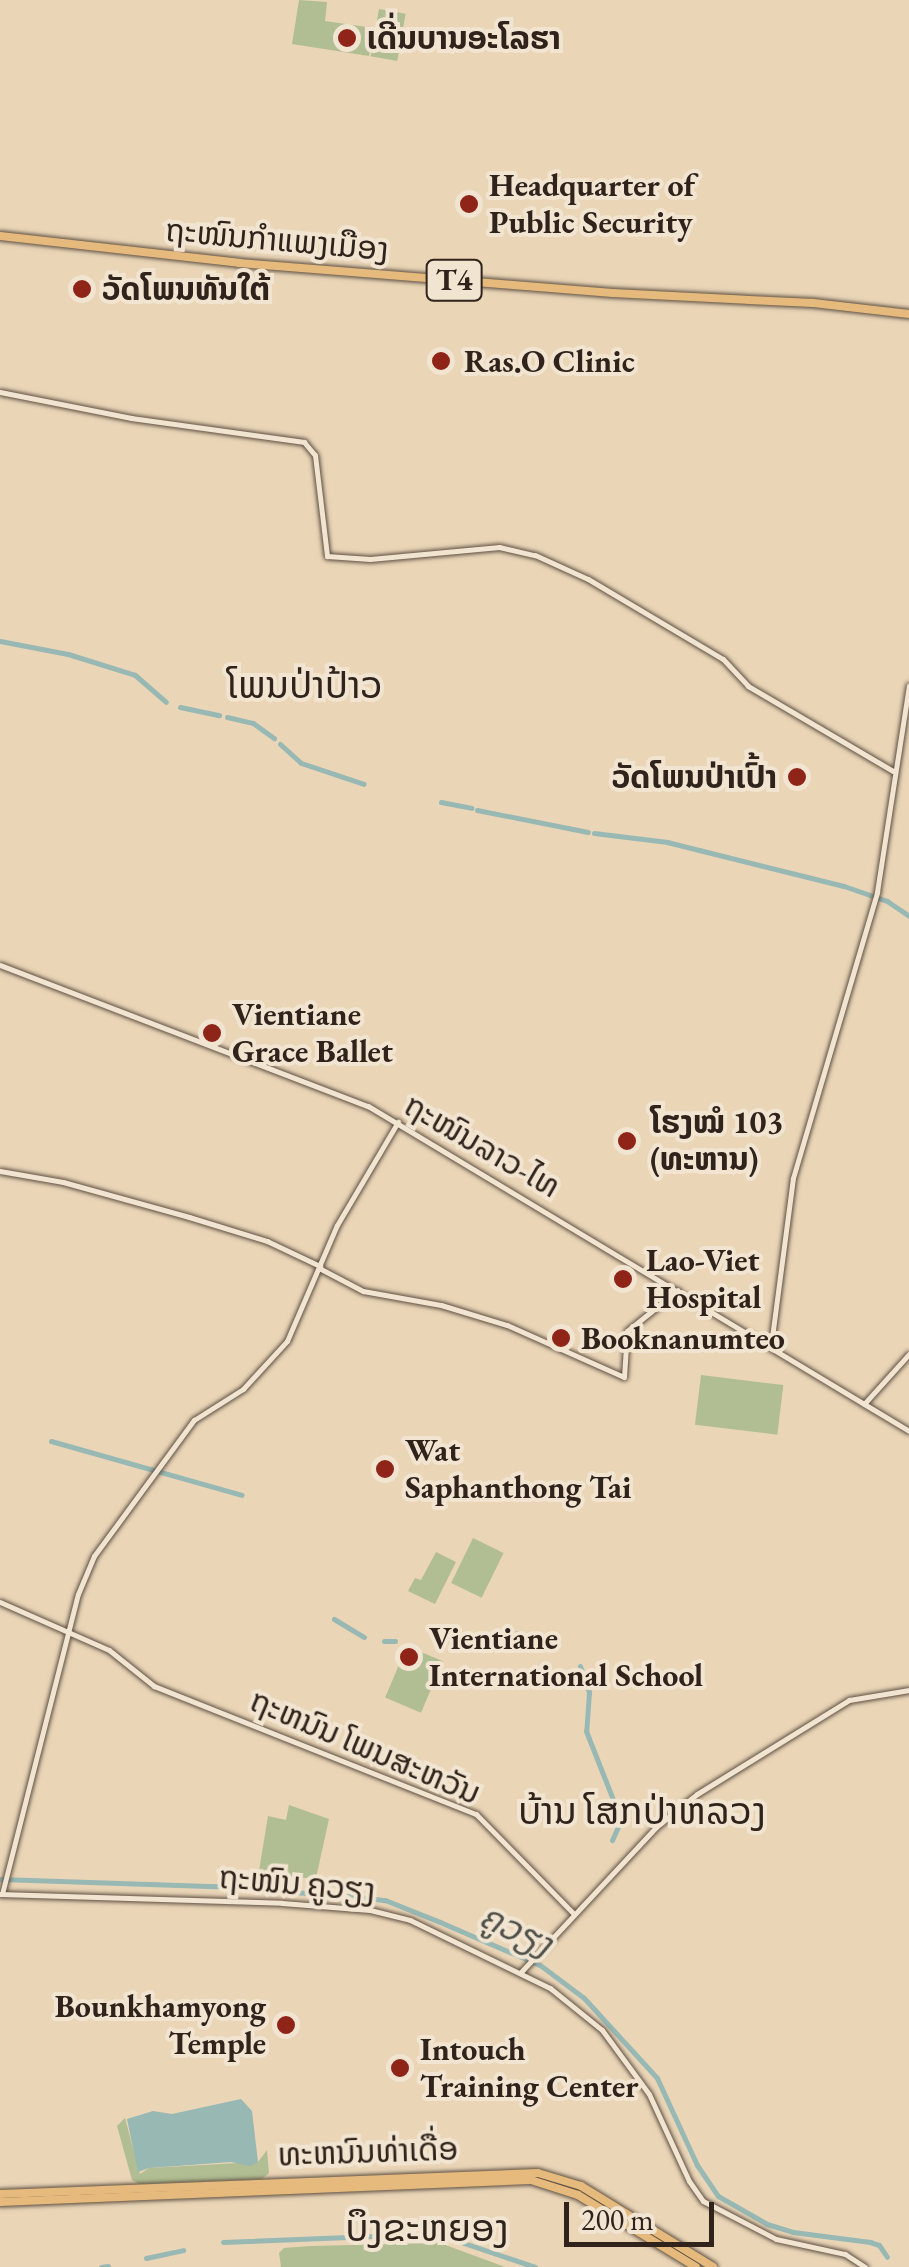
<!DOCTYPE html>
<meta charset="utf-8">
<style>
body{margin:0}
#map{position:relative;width:909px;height:2267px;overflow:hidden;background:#ead5b7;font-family:"EB Garamond","Noto Sans Lao",serif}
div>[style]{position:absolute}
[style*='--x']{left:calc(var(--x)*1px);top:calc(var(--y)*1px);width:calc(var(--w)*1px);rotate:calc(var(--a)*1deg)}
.green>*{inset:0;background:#b1be93;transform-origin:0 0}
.water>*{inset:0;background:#98b8b4}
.canal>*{height:5px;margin:-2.5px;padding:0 2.5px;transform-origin:2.5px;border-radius:2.5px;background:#98b8b4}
.roads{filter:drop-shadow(0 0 2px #5e5042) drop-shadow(0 0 2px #5e5042)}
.tertiary>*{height:5px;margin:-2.5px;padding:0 2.5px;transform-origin:2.5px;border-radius:2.5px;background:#f1e4d0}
.primary>*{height:8px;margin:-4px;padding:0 4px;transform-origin:4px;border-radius:4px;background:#e5ba7c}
.dots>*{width:28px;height:28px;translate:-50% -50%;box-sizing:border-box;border:5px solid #f1e4d0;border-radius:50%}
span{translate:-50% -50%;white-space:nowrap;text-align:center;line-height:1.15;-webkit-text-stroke:8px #f1e4d0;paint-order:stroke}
.shield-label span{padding:2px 8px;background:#f1e4d0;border:2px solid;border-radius:8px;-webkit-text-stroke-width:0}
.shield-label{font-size:30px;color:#2f231b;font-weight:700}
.poi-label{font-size:32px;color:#2f231b;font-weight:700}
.left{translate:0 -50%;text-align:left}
.right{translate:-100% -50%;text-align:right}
.street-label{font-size:32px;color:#2f231b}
.water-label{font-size:35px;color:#4e5049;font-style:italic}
.quarter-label{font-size:38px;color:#2f231b}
.scale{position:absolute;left:564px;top:2202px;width:150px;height:45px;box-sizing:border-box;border:5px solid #2f231b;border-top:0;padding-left:12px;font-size:30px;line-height:35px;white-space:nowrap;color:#2f231b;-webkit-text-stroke:8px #f1e4d0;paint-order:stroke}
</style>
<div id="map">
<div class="green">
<i style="clip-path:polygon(299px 0,327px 2px,325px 21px,374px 28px,369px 56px,292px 44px)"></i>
<i style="left:379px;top:9px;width:27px;height:48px;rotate:10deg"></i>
<i style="left:701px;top:1375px;width:83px;height:50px;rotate:7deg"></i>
<i style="left:473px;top:1538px;width:34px;height:50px;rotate:26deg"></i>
<i style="clip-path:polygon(436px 1552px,456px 1562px,435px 1604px,408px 1591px,415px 1578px,421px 1580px)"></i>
<i style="left:407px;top:1646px;width:39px;height:56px;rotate:23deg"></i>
<i style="clip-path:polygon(289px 1805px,329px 1819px,316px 1878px,258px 1877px,268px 1816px,286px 1820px)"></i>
<i style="clip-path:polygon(125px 2118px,140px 2174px,149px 2168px,258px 2162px,267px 2150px,269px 2173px,262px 2179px,139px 2184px,132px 2180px,117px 2126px)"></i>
<i style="clip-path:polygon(440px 2243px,505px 2267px,281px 2267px,279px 2253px,284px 2248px,310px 2246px)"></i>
</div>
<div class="water">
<i style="clip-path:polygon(241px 2099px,252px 2111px,258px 2162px,250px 2166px,231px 2162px,149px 2168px,138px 2172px,127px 2119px,153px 2111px,172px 2114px)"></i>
</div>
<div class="canal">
<i style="--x:0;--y:641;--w:69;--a:10.8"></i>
<i style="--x:68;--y:654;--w:70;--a:17.4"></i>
<i style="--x:135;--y:675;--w:41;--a:41.1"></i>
<i style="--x:180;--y:707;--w:40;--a:12"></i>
<i style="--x:227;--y:717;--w:27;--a:13"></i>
<i style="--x:253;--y:723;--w:26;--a:36"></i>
<i style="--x:280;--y:744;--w:28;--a:42"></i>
<i style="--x:301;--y:763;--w:66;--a:18.4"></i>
<i style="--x:441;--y:802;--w:31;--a:11"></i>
<i style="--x:477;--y:810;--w:113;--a:11.2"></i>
<i style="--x:594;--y:833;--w:74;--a:7"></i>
<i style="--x:667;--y:842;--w:182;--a:14"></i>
<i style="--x:844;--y:886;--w:46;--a:19.2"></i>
<i style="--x:887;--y:901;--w:27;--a:34"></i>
<i style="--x:51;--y:1441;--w:198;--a:15.8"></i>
<i style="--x:334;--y:1619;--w:35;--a:31"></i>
<i style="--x:517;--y:1633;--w:37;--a:14"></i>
<i style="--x:384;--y:1641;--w:11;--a:0"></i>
<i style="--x:580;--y:1666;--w:28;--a:71"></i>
<i style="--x:589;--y:1692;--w:39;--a:94"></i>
<i style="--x:586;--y:1731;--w:96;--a:68.5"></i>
<i style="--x:621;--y:1820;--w:22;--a:114"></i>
<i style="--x:0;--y:1879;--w:216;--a:1.9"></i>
<i style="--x:216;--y:1886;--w:143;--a:4.4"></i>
<i style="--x:359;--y:1897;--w:26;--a:7"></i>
<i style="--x:385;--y:1900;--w:59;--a:21.8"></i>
<i style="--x:440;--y:1922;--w:109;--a:23.3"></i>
<i style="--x:540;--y:1965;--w:55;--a:36.9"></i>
<i style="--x:584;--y:1998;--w:108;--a:47.6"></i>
<i style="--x:657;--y:2078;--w:96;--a:65.3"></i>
<i style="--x:697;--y:2165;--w:37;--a:56"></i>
<i style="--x:718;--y:2196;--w:56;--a:29.7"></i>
<i style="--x:767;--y:2224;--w:27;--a:17"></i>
<i style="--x:793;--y:2232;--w:78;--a:7.4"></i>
<i style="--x:870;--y:2242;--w:9;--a:18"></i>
<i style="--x:879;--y:2245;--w:14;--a:56"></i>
<i style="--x:223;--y:2242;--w:201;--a:-2.3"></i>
<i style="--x:424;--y:2234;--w:22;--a:8"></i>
<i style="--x:446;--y:2237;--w:94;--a:18.6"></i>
<i style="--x:146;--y:2258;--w:38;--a:-12"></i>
<i style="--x:101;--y:2267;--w:7;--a:-8"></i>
</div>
<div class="roads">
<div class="tertiary">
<i style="--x:0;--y:392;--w:134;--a:11.2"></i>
<i style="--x:131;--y:418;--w:175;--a:7.9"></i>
<i style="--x:304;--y:442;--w:17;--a:50"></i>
<i style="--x:315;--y:455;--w:102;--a:83.2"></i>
<i style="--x:327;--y:556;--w:43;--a:4"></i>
<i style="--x:370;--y:559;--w:130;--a:-5.3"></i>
<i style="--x:499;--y:547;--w:37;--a:13"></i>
<i style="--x:535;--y:555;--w:58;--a:24.4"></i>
<i style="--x:588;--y:579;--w:157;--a:30.7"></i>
<i style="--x:723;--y:659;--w:37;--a:47"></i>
<i style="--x:748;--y:686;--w:168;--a:30.4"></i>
<i style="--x:0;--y:965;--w:394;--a:21"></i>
<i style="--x:368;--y:1106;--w:631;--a:30.99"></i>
<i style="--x:0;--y:1171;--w:64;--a:9.9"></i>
<i style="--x:63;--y:1182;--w:131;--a:15.5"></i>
<i style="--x:189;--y:1217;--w:82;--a:17.1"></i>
<i style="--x:267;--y:1241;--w:59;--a:25.3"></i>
<i style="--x:319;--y:1268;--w:50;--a:27.6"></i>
<i style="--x:363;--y:1291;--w:79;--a:10.2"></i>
<i style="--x:441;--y:1305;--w:69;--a:16.9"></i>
<i style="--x:507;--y:1325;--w:128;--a:24"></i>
<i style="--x:624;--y:1377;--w:46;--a:-86.3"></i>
<i style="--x:627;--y:1331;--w:65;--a:-38.8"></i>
<i style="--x:771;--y:1345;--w:168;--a:-82.5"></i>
<i style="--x:793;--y:1178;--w:298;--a:-73.6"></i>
<i style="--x:877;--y:892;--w:209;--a:-81.2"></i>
<i style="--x:864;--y:1404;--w:67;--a:-48"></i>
<i style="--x:0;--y:1602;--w:119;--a:23.8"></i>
<i style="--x:109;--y:1650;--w:58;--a:38.7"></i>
<i style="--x:154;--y:1686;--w:347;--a:21.7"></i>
<i style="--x:476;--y:1814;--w:140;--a:45.6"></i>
<i style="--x:0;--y:1894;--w:282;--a:1.8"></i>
<i style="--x:282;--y:1903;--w:88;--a:4.5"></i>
<i style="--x:370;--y:1910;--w:41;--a:14"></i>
<i style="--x:410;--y:1920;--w:156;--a:25.9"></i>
<i style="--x:550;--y:1988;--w:67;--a:38.9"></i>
<i style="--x:602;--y:2030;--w:79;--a:53.7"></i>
<i style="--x:649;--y:2094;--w:96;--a:65.3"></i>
<i style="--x:689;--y:2181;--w:24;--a:55"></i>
<i style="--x:703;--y:2201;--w:82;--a:27.5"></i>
<i style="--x:776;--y:2239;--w:71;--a:12.3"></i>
<i style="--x:845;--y:2254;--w:24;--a:33"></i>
<i style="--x:2;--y:1894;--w:309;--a:-75.8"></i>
<i style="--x:78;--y:1594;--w:41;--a:-67.2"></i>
<i style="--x:94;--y:1556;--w:169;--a:-53.7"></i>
<i style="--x:194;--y:1420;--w:58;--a:-32.3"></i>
<i style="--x:243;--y:1389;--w:65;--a:-47.5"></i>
<i style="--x:287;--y:1341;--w:126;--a:-66.7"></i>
<i style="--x:337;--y:1225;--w:120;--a:-59.4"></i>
<i style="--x:520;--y:1973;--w:200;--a:-47"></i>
<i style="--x:656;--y:1827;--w:53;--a:-38.8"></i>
<i style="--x:697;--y:1794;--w:179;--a:-31.7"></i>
<i style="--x:849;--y:1700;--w:61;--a:-9.5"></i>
</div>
<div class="primary">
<i style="--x:0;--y:236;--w:241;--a:6.4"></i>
<i style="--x:239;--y:263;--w:375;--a:4.6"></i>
<i style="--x:613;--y:293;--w:200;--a:2.9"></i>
<i style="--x:813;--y:303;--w:97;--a:6.5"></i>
<i style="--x:0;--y:2194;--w:538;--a:-2.24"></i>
<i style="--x:538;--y:2173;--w:45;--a:16.8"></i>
<i style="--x:581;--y:2186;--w:155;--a:31.5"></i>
<i style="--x:0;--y:2202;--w:531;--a:-2.37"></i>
<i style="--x:531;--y:2180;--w:49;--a:17.7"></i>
<i style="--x:578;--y:2195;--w:138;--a:31.4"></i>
</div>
</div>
<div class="dots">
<i style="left:347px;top:38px;background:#8f2418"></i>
<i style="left:469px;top:204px;background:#8f2418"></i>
<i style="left:82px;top:289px;background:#8f2418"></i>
<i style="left:441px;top:361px;background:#8f2418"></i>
<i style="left:797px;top:777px;background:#8f2418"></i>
<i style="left:212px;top:1033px;background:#8f2418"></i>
<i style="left:627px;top:1141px;background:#8f2418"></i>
<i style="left:623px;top:1279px;background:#8f2418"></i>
<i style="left:561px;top:1338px;background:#8f2418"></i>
<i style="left:385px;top:1469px;background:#8f2418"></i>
<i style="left:409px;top:1657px;background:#8f2418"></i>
<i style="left:286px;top:2025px;background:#8f2418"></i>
<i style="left:400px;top:2068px;background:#8f2418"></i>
</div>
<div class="shield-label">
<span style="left:454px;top:280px">T4</span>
</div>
<div class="poi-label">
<span class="left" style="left:367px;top:38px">ເດີ່ນບານອະໂລຮາ</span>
<span class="left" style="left:489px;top:204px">Headquarter of<br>Public Security</span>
<span class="left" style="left:102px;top:289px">ວັດໂພນທັນໃຕ້</span>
<span class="left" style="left:464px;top:361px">Ras.O Clinic</span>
<span class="right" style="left:777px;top:777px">ວັດໂພນປ່າເປົ້າ</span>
<span class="left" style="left:232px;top:1033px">Vientiane<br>Grace Ballet</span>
<span class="left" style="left:650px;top:1141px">ໂຮງໝໍ 103<br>(ທະຫານ)</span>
<span class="left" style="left:646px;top:1279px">Lao-Viet<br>Hospital</span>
<span class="left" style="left:581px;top:1338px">Booknanumteo</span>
<span class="left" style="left:405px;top:1469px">Wat<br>Saphanthong Tai</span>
<span class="left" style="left:429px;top:1657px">Vientiane<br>International School</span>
<span class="right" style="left:266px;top:2025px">Bounkhamyong<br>Temple</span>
<span class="left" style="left:420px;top:2068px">Intouch<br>Training Center</span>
</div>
<div class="street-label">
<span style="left:277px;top:240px;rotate:5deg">ຖະໜົນກຳແພງເມືອງ</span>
<span style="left:482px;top:1146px;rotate:30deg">ຖະໜົນລາວ-ໄທ</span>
<span style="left:365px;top:1747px;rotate:23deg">ຖະຫນົນ ໂພນສະຫວັນ</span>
<span style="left:297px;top:1884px;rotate:5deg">ຖະໜົນ ຄູວຽງ</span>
<span style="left:368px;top:2152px;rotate:-2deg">ທະຫນົນທ່າເດື່ອ</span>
</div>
<div class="water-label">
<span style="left:516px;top:1930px;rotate:26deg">ຄູວຽງ</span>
</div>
<div class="quarter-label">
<span style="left:305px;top:685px">ໂພນປ່າປ້າວ</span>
<span style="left:642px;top:1811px">ບ້ານ ໂສກປ່າຫລວງ</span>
<span style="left:427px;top:2228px">ບຶງຂະຫຍອງ</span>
</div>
<div class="scale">200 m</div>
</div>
